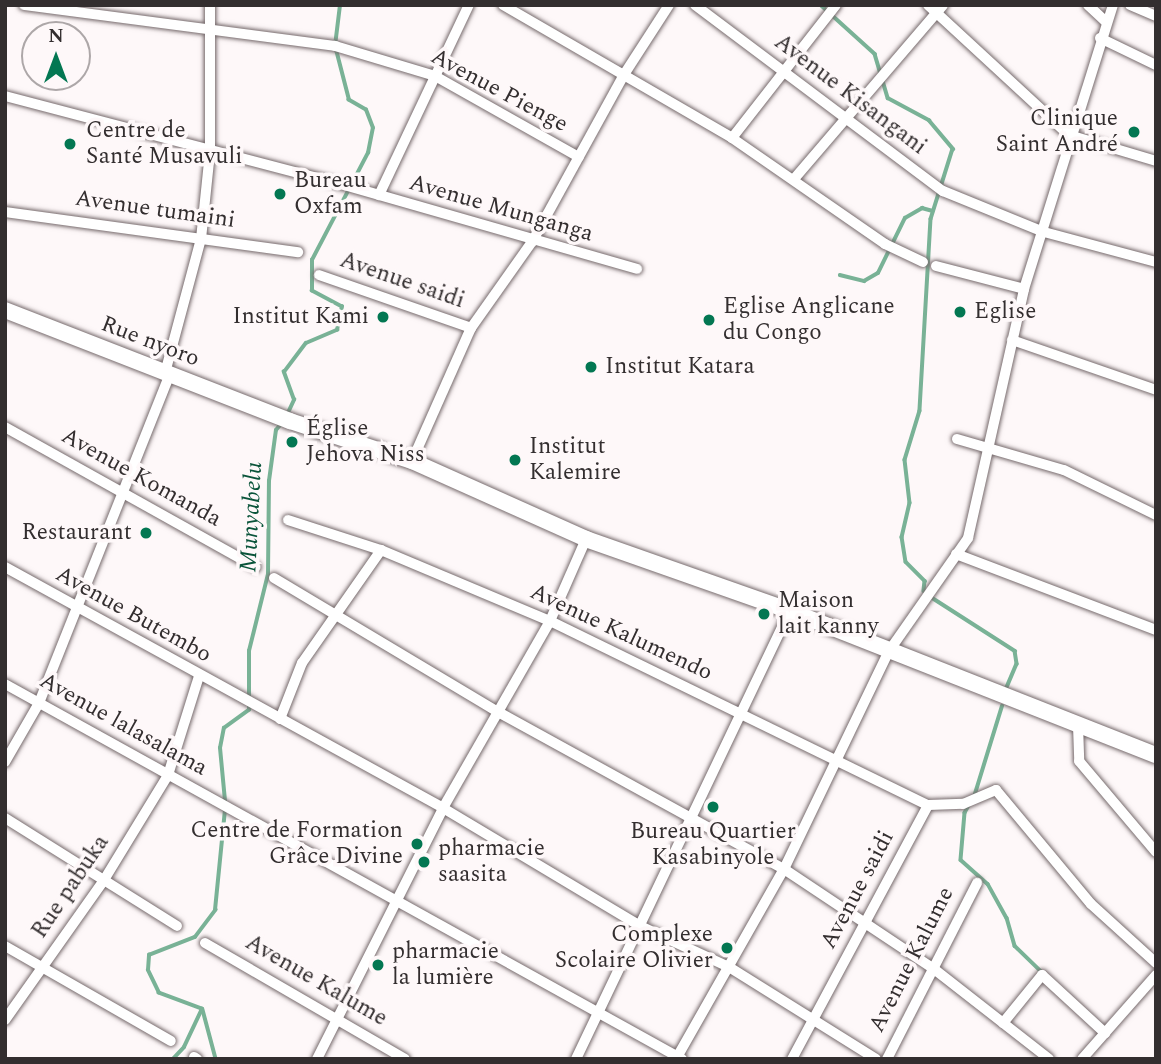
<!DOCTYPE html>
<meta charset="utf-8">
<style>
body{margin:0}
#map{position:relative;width:1161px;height:1064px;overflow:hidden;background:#fef8f9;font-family:Spectral,serif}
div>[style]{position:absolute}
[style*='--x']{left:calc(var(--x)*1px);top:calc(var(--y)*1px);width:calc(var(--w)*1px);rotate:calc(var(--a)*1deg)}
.stream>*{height:3.5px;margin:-1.75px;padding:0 1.75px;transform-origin:1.75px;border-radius:1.75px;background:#79b296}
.roads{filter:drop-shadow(0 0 2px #766a6c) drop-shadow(0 0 2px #766a6c)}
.street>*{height:10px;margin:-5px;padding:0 5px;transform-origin:5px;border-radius:5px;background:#fff}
.secondary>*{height:16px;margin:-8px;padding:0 8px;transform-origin:8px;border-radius:8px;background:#fff}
.dots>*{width:19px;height:19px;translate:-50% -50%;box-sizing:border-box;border:4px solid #fef8f9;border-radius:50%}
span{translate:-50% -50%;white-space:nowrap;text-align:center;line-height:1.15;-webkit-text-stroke:7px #fef8f9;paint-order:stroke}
.street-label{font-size:23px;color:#332e2f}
.poi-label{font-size:23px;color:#332e2f}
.right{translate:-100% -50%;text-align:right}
.left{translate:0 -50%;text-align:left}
.water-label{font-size:24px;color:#0a543a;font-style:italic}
.frame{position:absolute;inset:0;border:7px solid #332e2f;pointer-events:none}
.north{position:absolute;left:21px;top:21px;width:70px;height:70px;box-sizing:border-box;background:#fef8f9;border:2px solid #ada7a8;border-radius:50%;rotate:0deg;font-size:19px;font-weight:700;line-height:28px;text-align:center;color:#332e2f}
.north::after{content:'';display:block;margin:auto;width:24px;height:32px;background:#037752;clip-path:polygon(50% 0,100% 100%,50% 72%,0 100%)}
</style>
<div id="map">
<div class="stream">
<i style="--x:821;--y:5;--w:73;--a:42.2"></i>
<i style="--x:875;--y:54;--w:46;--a:73.5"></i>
<i style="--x:888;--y:98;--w:47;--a:28.2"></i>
<i style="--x:929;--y:120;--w:38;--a:50"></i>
<i style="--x:953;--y:149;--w:73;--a:107.4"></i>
<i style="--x:931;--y:219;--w:192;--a:93.3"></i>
<i style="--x:920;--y:411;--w:51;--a:107"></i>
<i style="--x:905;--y:460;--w:43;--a:83.4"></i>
<i style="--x:910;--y:503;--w:35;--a:103"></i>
<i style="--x:902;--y:537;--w:25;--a:81"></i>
<i style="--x:906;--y:562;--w:27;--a:45"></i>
<i style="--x:925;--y:581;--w:10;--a:96"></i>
<i style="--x:840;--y:275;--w:25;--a:14"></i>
<i style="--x:864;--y:281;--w:16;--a:-30"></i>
<i style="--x:878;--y:273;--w:61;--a:-63.9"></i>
<i style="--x:905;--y:218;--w:20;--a:-30"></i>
<i style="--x:922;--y:208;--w:11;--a:15"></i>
<i style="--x:287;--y:415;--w:17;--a:-65"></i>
<i style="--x:294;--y:400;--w:30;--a:-110"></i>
<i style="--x:284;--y:372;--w:36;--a:-53"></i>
<i style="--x:306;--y:343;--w:34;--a:-23"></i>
<i style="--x:337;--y:330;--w:24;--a:-78"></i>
<i style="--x:342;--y:307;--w:34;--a:-152"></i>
<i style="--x:312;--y:291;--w:31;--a:-90"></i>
<i style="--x:312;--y:260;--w:121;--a:-62.4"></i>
<i style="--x:368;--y:153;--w:25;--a:-79"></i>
<i style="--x:373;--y:128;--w:19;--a:-111"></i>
<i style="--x:366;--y:110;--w:20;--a:-150"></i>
<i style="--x:349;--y:100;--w:56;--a:-104.5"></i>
<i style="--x:335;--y:46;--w:41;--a:-83"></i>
<i style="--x:931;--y:597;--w:100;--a:32.7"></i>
<i style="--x:1015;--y:651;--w:13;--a:81"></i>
<i style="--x:1017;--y:664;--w:28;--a:113"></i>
<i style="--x:974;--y:797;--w:95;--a:-72.9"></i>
<i style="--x:225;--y:801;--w:53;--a:-95.4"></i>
<i style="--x:220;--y:748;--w:20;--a:-79"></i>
<i style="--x:224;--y:728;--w:31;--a:-36"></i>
<i style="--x:249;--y:710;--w:59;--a:-90"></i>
<i style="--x:249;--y:651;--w:79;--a:-76.1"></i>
<i style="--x:268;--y:574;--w:93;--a:-89.4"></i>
<i style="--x:269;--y:481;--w:51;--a:-82.2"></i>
<i style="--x:276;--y:430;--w:8;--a:-50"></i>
<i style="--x:970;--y:804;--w:10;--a:119"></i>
<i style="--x:965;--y:813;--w:47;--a:94.9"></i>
<i style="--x:961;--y:860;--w:36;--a:42"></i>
<i style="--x:988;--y:884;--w:39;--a:61"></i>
<i style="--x:1007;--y:918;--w:29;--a:74"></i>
<i style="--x:1015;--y:946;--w:35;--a:44"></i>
<i style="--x:203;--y:1010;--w:51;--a:75.1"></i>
<i style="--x:173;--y:1059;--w:16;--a:-47"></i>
<i style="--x:184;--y:1047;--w:42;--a:-64.7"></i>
<i style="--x:202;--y:1009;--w:46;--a:-159.6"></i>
<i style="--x:159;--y:993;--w:25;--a:-116"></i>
<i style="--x:148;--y:970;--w:15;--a:-86"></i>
<i style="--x:149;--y:955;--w:49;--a:-21.4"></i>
<i style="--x:195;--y:937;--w:34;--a:-53"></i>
<i style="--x:215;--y:910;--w:101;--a:-84.3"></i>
</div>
<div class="roads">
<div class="street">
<i style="--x:24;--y:5;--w:314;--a:7.5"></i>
<i style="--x:335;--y:46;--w:104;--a:16.7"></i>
<i style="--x:435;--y:76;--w:165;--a:29.4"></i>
<i style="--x:503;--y:5;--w:265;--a:30.1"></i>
<i style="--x:732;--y:138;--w:186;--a:34.7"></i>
<i style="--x:885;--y:244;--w:42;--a:25.3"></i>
<i style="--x:695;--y:5;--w:310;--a:36.9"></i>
<i style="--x:943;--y:191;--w:109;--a:22.1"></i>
<i style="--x:1044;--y:232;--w:116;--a:15"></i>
<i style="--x:928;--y:5;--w:192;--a:42.7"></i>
<i style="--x:1069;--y:135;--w:91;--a:16.6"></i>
<i style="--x:1088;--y:5;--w:25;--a:43"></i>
<i style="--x:1130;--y:5;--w:28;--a:23"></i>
<i style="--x:1100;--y:38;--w:62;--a:25.7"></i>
<i style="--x:5;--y:96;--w:347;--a:14.7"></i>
<i style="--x:341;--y:184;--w:308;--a:16"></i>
<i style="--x:732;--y:138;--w:169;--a:-52"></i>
<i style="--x:794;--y:179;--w:229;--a:-49.4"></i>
<i style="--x:379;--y:195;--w:210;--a:-64.7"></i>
<i style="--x:5;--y:212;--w:296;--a:7.8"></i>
<i style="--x:936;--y:266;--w:91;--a:14.6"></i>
<i style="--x:319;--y:275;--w:161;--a:19.2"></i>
<i style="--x:1012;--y:340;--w:152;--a:19.1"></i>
<i style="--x:165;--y:373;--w:139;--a:-75"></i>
<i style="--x:201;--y:239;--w:87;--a:-84.1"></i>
<i style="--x:210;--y:152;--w:147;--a:-90"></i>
<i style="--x:5;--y:427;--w:287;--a:29.2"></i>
<i style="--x:957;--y:439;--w:111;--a:16.2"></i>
<i style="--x:1064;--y:470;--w:102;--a:26.1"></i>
<i style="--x:412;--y:461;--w:145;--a:-66.1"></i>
<i style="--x:471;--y:328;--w:105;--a:-54.7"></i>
<i style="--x:532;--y:242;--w:193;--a:-61.2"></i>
<i style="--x:625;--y:73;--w:81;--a:-57.1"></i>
<i style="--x:288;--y:520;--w:98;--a:17.9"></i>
<i style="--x:381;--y:550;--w:183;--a:22.8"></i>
<i style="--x:550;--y:621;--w:420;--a:26"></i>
<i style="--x:956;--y:554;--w:214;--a:20.8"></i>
<i style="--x:5;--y:567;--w:500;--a:28.8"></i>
<i style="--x:443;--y:808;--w:232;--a:30.9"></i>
<i style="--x:642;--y:927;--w:96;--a:24.7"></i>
<i style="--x:729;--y:967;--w:173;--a:32"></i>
<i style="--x:274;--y:578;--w:263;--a:30.9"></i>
<i style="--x:500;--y:713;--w:324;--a:28.8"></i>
<i style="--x:784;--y:869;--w:180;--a:33.7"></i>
<i style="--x:934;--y:969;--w:146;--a:38"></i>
<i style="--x:5;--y:684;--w:774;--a:28.98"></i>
<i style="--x:280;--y:719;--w:60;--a:-68.6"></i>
<i style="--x:302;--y:663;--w:138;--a:-55"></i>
<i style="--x:1078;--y:725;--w:36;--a:88"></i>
<i style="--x:1079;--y:761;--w:119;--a:49.8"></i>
<i style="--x:5;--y:762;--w:68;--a:-60"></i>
<i style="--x:39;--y:703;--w:354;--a:-68.3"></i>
<i style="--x:5;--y:818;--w:203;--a:32.1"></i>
<i style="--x:205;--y:943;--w:231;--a:30.1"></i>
<i style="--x:5;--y:946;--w:191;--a:29.8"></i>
<i style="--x:5;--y:1020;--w:171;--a:-54.7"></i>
<i style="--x:104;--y:880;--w:123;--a:-58.6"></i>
<i style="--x:168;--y:775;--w:104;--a:-72.6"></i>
<i style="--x:1003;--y:1023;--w:62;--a:-50.9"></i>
<i style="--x:1042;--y:975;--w:86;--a:42.6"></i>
<i style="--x:194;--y:1057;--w:4;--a:34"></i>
<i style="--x:317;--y:1059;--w:281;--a:-63.3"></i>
<i style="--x:443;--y:808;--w:215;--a:-60.2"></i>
<i style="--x:550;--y:621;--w:90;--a:-66.3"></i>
<i style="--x:576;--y:1059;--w:496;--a:-64.5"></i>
<i style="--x:676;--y:1059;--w:219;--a:-60.4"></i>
<i style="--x:784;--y:869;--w:242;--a:-64.3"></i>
<i style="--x:889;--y:651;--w:138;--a:-55"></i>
<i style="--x:968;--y:538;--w:255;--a:-77.3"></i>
<i style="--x:1024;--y:289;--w:298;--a:-72.6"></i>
<i style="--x:792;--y:1059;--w:288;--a:-61.8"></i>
<i style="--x:928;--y:805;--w:35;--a:-2"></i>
<i style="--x:963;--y:804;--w:36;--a:-23"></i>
<i style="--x:996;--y:790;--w:148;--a:50.2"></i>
<i style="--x:1091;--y:904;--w:88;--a:42.2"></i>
<i style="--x:887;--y:1059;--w:198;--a:-62.9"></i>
<i style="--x:1082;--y:1059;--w:112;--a:-48.6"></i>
</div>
<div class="secondary">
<i style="--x:5;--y:310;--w:306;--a:21.3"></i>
<i style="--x:290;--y:421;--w:128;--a:18.2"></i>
<i style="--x:412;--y:461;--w:191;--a:24.1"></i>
<i style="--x:586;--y:539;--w:216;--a:19.4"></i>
<i style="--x:790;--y:611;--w:393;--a:21.5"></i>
</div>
</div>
<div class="dots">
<i style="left:1134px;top:132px;background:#037752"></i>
<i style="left:70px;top:144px;background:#037752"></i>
<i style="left:280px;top:194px;background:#037752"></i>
<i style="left:960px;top:312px;background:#037752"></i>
<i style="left:383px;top:317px;background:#037752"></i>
<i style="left:709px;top:320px;background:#037752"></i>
<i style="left:591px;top:367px;background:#037752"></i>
<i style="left:292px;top:442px;background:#037752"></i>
<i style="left:515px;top:460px;background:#037752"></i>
<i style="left:146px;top:533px;background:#037752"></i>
<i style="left:764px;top:614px;background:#037752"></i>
<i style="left:713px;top:807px;background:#037752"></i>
<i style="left:417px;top:844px;background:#037752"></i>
<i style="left:424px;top:862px;background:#037752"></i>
<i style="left:727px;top:948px;background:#037752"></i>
<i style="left:378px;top:965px;background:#037752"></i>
</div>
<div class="street-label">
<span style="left:499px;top:91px;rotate:28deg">Avenue Pienge</span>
<span style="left:850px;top:95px;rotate:37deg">Avenue Kisangani</span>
<span style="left:501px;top:209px;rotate:16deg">Avenue Munganga</span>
<span style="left:155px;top:210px;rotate:8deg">Avenue tumaini</span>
<span style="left:402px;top:281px;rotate:19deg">Avenue saidi</span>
<span style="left:150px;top:342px;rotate:21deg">Rue nyoro</span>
<span style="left:141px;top:478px;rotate:29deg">Avenue Komanda</span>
<span style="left:133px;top:615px;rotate:29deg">Avenue Butembo</span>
<span style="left:621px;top:633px;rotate:25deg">Avenue Kalumendo</span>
<span style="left:123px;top:725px;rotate:29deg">Avenue lalasalama</span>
<span style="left:71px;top:887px;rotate:-56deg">Rue pabuka</span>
<span style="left:858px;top:890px;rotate:-62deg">Avenue saidi</span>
<span style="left:912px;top:960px;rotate:-63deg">Avenue Kalume</span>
<span style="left:316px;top:981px;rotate:30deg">Avenue Kalume</span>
</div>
<div class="poi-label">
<span class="right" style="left:1118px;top:132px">Clinique<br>Saint André</span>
<span class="left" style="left:86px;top:144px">Centre de<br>Santé Musavuli</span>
<span class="left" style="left:294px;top:194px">Bureau<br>Oxfam</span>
<span class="left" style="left:723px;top:320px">Eglise Anglicane<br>du Congo</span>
<span class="left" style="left:974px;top:312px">Eglise</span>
<span class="right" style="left:369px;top:317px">Institut Kami</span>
<span class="left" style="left:605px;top:367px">Institut Katara</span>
<span class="left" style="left:306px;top:442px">Église<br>Jehova Niss</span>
<span class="left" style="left:529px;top:460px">Institut<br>Kalemire</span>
<span class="right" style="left:132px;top:533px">Restaurant</span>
<span class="left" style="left:778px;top:614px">Maison<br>lait kanny</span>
<span class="right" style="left:403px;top:844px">Centre de Formation<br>Grâce Divine</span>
<span style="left:713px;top:845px">Bureau Quartier<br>Kasabinyole</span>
<span class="left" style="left:438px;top:862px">pharmacie<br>saasita</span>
<span class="right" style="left:713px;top:948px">Complexe<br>Scolaire Olivier</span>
<span class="left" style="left:392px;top:965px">pharmacie<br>la lumière</span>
</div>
<div class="water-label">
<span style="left:252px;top:517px;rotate:-87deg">Munyabelu</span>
</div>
<div class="frame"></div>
<div class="north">N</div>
</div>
